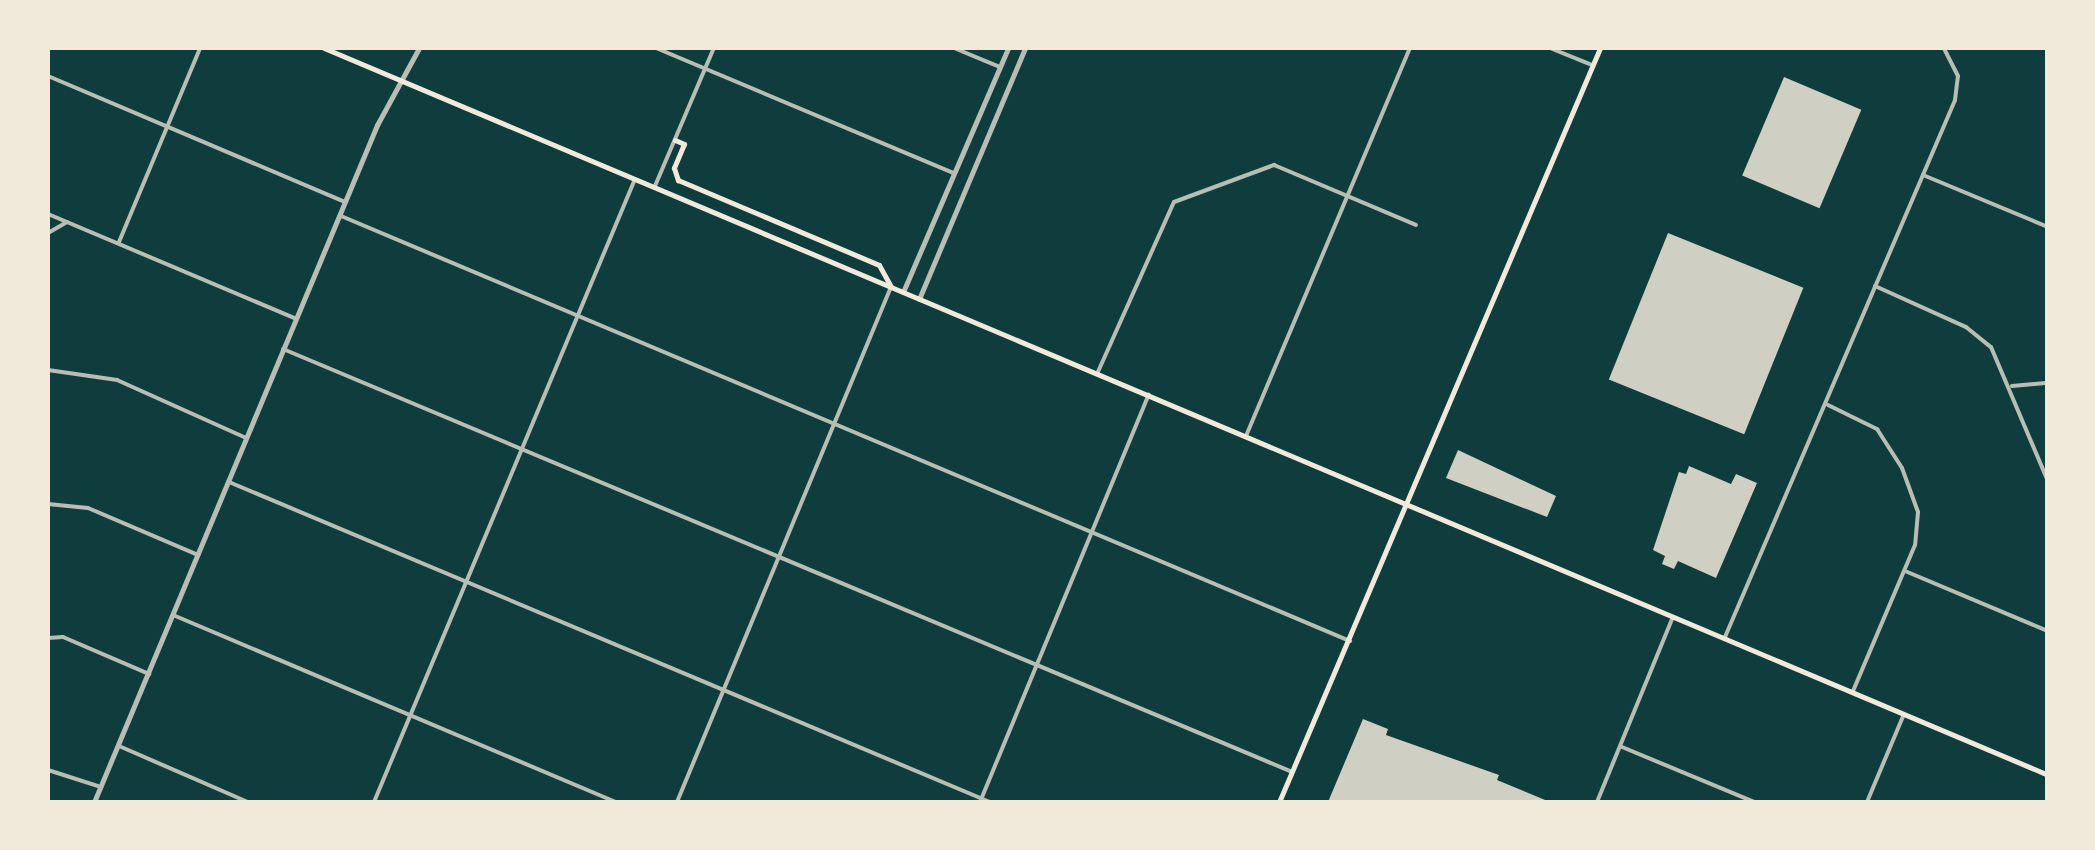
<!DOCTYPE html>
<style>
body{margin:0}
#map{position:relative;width:2095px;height:850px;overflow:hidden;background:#0f3d3e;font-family:"Nunito Sans",sans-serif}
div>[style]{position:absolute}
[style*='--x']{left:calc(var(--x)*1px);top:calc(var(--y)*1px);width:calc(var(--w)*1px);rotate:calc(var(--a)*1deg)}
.building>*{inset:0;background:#cfcfc3;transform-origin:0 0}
.minor>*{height:4px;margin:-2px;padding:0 2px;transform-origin:2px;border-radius:2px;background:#b8beb3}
.tertiary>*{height:5px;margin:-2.5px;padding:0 2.5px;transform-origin:2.5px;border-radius:2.5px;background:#b8beb3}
.secondary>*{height:5px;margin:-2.5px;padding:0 2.5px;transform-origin:2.5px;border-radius:2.5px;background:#f1e9da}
span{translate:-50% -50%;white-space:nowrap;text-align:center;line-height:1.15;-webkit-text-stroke:8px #f1e9da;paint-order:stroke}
.frame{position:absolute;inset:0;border:50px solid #f1e9da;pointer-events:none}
</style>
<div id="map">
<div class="building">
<i style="left:1784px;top:77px;width:84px;height:107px;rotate:23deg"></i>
<i style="left:1668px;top:233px;width:146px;height:158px;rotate:22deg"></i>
<i style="clip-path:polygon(1458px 450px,1556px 496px,1547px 517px,1446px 478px)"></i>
<i style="clip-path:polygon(1689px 466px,1731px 484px,1736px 474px,1757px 483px,1716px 578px,1678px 561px,1674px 569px,1662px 564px,1665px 556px,1653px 550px,1679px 472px,1686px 474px)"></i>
<i style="clip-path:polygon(1363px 719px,1388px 729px,1386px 735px,1499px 775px,1497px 780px,1550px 802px,1328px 802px)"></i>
</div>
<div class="minor">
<i style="--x:656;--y:48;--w:323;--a:22.8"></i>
<i style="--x:954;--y:48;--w:50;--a:22.4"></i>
<i style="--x:1550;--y:48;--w:45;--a:22"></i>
<i style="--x:48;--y:76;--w:323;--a:23"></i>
<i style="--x:1923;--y:175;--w:135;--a:22.6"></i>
<i style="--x:655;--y:186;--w:150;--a:-66.9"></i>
<i style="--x:48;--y:214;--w:269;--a:22.9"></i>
<i style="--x:341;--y:216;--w:1095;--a:22.84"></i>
<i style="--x:48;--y:233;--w:22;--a:-30"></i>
<i style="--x:119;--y:242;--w:210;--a:-67.3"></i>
<i style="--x:1875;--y:286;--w:100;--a:24.3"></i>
<i style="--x:1966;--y:327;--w:32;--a:39"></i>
<i style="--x:1991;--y:347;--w:146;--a:67"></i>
<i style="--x:283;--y:349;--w:1094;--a:22.74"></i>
<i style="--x:48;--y:370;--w:70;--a:8.2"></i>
<i style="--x:117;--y:380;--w:141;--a:24.2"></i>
<i style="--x:1097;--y:374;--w:188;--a:-65.9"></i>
<i style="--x:1174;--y:202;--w:107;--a:-20.3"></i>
<i style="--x:1274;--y:165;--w:154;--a:22.9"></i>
<i style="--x:2012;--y:386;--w:36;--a:-5"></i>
<i style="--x:1828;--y:405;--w:55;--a:26.1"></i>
<i style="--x:1877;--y:429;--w:46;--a:57.3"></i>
<i style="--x:1902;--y:468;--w:47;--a:70"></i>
<i style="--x:1918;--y:512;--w:33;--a:95"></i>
<i style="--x:1915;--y:545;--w:159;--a:113"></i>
<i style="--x:1246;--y:436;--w:421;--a:-67.1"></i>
<i style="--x:229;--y:482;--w:826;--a:22.81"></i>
<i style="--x:48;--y:504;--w:40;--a:5.7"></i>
<i style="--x:88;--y:508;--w:120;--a:23.1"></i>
<i style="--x:1905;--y:571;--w:155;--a:22.8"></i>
<i style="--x:173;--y:615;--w:480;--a:22.9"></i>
<i style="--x:1725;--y:637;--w:584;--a:-66.81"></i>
<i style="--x:1955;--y:100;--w:24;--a:-83"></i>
<i style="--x:1958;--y:76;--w:31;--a:-117"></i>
<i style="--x:48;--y:638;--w:15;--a:-4"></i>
<i style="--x:63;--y:637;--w:94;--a:23.3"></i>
<i style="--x:119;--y:746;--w:141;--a:23.5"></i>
<i style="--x:1622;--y:747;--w:143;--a:22.6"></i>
<i style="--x:48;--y:770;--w:56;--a:17.8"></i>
<i style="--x:374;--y:802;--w:675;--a:-67.27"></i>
<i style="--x:677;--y:802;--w:558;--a:-67.44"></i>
<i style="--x:980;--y:802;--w:441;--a:-67.5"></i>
<i style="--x:1597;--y:802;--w:200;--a:-67.7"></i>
<i style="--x:1867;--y:802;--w:95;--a:-67.2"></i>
</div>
<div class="tertiary">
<i style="--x:903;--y:292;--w:266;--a:-66.7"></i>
<i style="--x:919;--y:299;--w:272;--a:-67.1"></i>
<i style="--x:94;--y:802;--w:734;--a:-67.31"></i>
<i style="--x:377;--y:125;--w:88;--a:-61.4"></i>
</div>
<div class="secondary">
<i style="--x:324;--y:48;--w:1871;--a:22.86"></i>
<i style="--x:675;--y:140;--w:10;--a:24"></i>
<i style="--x:684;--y:144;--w:26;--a:113"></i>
<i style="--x:674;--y:168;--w:13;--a:72"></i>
<i style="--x:678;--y:180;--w:218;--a:22.9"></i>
<i style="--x:879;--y:265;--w:25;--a:61"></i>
<i style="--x:1279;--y:802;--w:819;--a:-66.94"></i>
</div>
<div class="frame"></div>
</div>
